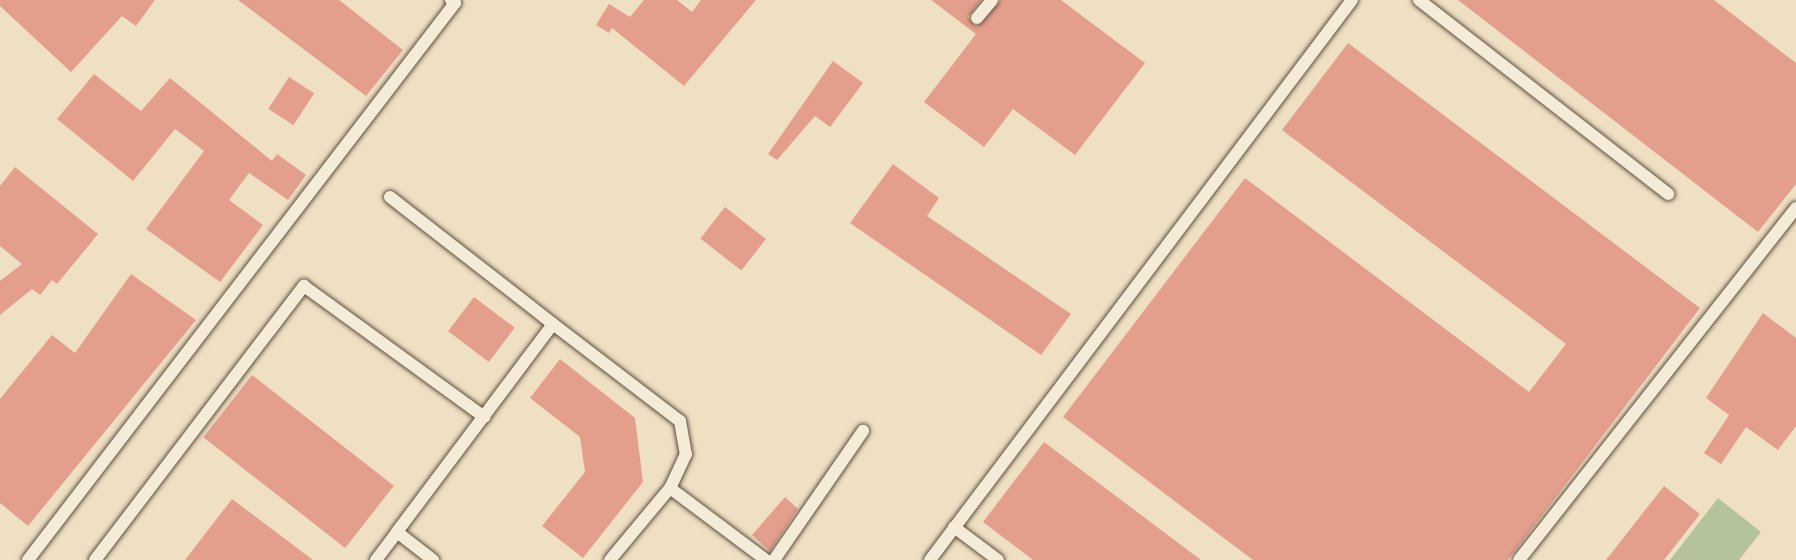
<!DOCTYPE html>
<style>
body{margin:0}
#map{position:relative;width:1796px;height:560px;overflow:hidden;background:#efe0c4;font-family:"IM FELL English",serif}
div>[style]{position:absolute}
[style*='--x']{left:calc(var(--x)*1px);top:calc(var(--y)*1px);width:calc(var(--w)*1px);rotate:calc(var(--a)*1deg)}
.green>*{inset:0;background:#b4c399}
.building>*{inset:0;background:#e49f8c;transform-origin:0 0}
.roads{filter:drop-shadow(0 0 2px #5e4e3d) drop-shadow(0 0 2px #5e4e3d)}
.service>*{height:12px;margin:-6px;padding:0 6px;transform-origin:6px;border-radius:6px;background:#f5ebd9}
span{translate:-50% -50%;white-space:nowrap;text-align:center;line-height:1.15;-webkit-text-stroke:7px #f5ebd9;paint-order:stroke}
</style>
<div id="map">
<div class="green">
<i style="clip-path:polygon(1718px 498px,1761px 532px,1739px 560px,1670px 560px)"></i>
</div>
<div class="building">
<i style="clip-path:polygon(0 0,155px 0,136px 26px,122px 16px,71px 72px,0 6px)"></i>
<i style="clip-path:polygon(238px 0,339px 0,403px 50px,366px 96px)"></i>
<i style="clip-path:polygon(644px 0,677px 0,692px 12px,701px 0,756px 0,684px 86px,612px 28px,609px 33px,596px 25px,609px 4px,630px 17px)"></i>
<i style="clip-path:polygon(931px 0,981px 0,968px 17px,976px 27px,1001px 0,1061px 0,1145px 63px,1075px 155px,1013px 109px,984px 147px,924px 102px,976px 34px)"></i>
<i style="clip-path:polygon(1458px 0,1714px 0,1796px 63px,1796px 184px,1758px 232px)"></i>
<i style="clip-path:polygon(1348px 43px,1700px 308px,1508px 560px,1253px 560px,1063px 417px,1245px 178px,1529px 392px,1566px 344px,1282px 130px)"></i>
<i style="clip-path:polygon(833px 61px,863px 83px,830px 127px,815px 116px,777px 160px,768px 154px)"></i>
<i style="clip-path:polygon(94px 74px,141px 111px,170px 78px,272px 161px,277px 154px,306px 175px,288px 200px,249px 173px,229px 200px,263px 225px,220px 282px,146px 229px,204px 151px,175px 129px,133px 181px,57px 119px)"></i>
<i style="left:289px;top:77px;width:30px;height:38px;rotate:33deg"></i>
<i style="clip-path:polygon(893px 164px,939px 198px,927px 216px,1071px 314px,1041px 355px,850px 223px)"></i>
<i style="clip-path:polygon(15px 167px,98px 234px,57px 284px,52px 280px,40px 295px,32px 289px,0 315px,0 281px,22px 264px,0 246px,0 186px)"></i>
<i style="left:725px;top:207px;width:52px;height:40px;rotate:38deg"></i>
<i style="clip-path:polygon(131px 274px,196px 320px,28px 526px,0 503px,0 399px,52px 335px,75px 353px)"></i>
<i style="left:474px;top:297px;width:51px;height:43px;rotate:37deg"></i>
<i style="clip-path:polygon(1763px 313px,1796px 338px,1796px 426px,1778px 450px,1746px 427px,1721px 464px,1704px 453px,1729px 415px,1706px 398px)"></i>
<i style="clip-path:polygon(560px 359px,635px 418px,643px 482px,583px 558px,542px 526px,585px 472px,580px 437px,530px 398px)"></i>
<i style="left:252px;top:375px;width:180px;height:79px;rotate:38deg"></i>
<i style="clip-path:polygon(1044px 442px,1201px 560px,1033px 560px,983px 522px)"></i>
<i style="clip-path:polygon(1664px 486px,1700px 514px,1664px 560px,1606px 560px)"></i>
<i style="clip-path:polygon(785px 497px,798px 509px,770px 551px,752px 535px)"></i>
<i style="clip-path:polygon(232px 499px,313px 560px,185px 560px)"></i>
</div>
<div class="roads">
<div class="service">
<i style="--x:1419;--y:0;--w:316;--a:37.9"></i>
<i style="--x:977;--y:18;--w:23;--a:-50"></i>
<i style="--x:390;--y:197;--w:207;--a:37.9"></i>
<i style="--x:553;--y:324;--w:260;--a:126.9"></i>
<i style="--x:553;--y:324;--w:160;--a:37.4"></i>
<i style="--x:680;--y:421;--w:34;--a:80"></i>
<i style="--x:686;--y:454;--w:38;--a:115"></i>
<i style="--x:954;--y:527;--w:55;--a:36.9"></i>
<i style="--x:28;--y:560;--w:702;--a:-52.53"></i>
<i style="--x:455;--y:3;--w:5;--a:-143"></i>
<i style="--x:95;--y:560;--w:345;--a:-52.7"></i>
<i style="--x:304;--y:286;--w:223;--a:36"></i>
<i style="--x:376;--y:560;--w:35;--a:-53"></i>
<i style="--x:397;--y:532;--w:46;--a:37.9"></i>
<i style="--x:610;--y:560;--w:94;--a:-50.2"></i>
<i style="--x:670;--y:488;--w:120;--a:36.9"></i>
<i style="--x:774;--y:560;--w:157;--a:-55.4"></i>
<i style="--x:930;--y:560;--w:701;--a:-53"></i>
<i style="--x:1519;--y:560;--w:448;--a:-51.8"></i>
</div>
</div>
</div>
